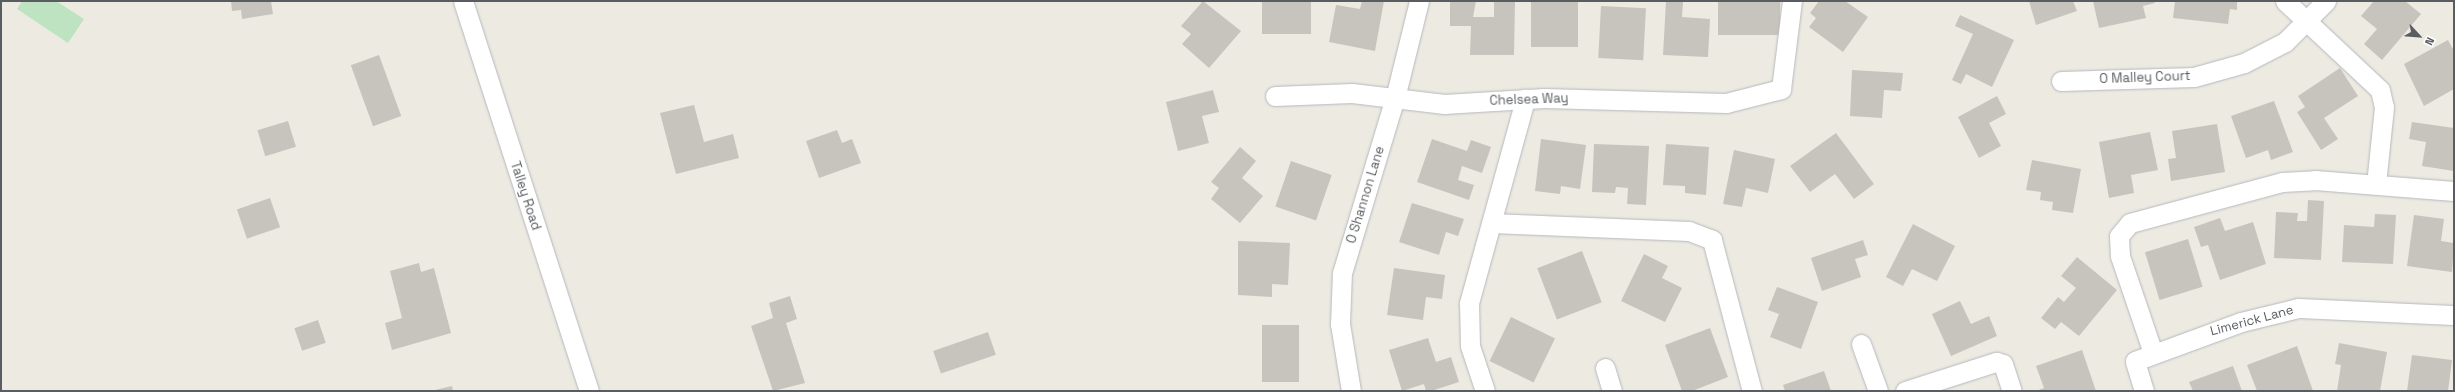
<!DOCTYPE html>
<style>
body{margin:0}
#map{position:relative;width:2455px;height:392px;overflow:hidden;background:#eceae1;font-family:"Space Grotesk",sans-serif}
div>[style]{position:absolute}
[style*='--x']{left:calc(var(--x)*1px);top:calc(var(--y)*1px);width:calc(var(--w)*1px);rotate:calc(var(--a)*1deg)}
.green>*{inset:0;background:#bde3c0}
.building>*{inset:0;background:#c7c4be;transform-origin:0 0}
.roads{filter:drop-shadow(0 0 1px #b6b8bd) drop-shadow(0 0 1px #b6b8bd)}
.minor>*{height:19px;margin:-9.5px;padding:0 9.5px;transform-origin:9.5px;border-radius:9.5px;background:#fff}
span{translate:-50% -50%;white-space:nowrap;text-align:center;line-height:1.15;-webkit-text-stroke:3.5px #fff;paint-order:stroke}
.street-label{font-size:13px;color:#595d61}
.frame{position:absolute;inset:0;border:2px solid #595d61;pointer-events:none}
.north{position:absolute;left:2399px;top:16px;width:40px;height:40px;-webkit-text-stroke:3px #fff;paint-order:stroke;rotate:116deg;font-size:11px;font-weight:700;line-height:16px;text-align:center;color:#595d61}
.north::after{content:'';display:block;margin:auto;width:14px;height:18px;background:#595d61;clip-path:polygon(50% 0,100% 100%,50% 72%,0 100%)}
</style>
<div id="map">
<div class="green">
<i style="clip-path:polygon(22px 1px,56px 1px,84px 19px,68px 43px,17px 9px)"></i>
</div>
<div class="building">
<i style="clip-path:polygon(231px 1px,271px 1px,273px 14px,242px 19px,241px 10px,232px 11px)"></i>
<i style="clip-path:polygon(1203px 1px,1241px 31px,1209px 68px,1182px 44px,1191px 34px,1181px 26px)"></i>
<i style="left:1262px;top:1px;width:49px;height:33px"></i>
<i style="clip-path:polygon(1362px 1px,1384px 1px,1375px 51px,1329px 42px,1336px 5px,1360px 9px)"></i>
<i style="clip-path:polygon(1450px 1px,1476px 1px,1473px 17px,1494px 17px,1494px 2px,1515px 2px,1514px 55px,1470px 55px,1471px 26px,1450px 26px)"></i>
<i style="left:1531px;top:1px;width:47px;height:46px"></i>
<i style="clip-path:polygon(1666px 1px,1683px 2px,1682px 17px,1710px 19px,1708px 57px,1663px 55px)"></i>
<i style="left:1718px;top:1px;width:62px;height:34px"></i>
<i style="clip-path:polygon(1819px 1px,1845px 1px,1868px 17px,1843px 52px,1809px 27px,1816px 18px,1810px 13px)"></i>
<i style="clip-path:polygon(2029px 1px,2073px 1px,2077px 11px,2036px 25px)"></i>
<i style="clip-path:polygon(2093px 1px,2154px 1px,2155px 3px,2143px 6px,2146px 18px,2099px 28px)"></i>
<i style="clip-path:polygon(2175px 1px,2237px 1px,2237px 10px,2230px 9px,2228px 24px,2173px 18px)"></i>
<i style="clip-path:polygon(2374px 1px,2405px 1px,2421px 14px,2382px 60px,2364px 44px,2377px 29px,2361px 16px)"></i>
<i style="left:1601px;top:6px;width:45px;height:52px;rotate:3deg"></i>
<i style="clip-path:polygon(1960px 15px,2014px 40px,1992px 87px,1966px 74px,1961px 84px,1952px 80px,1973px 34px,1955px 26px)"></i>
<i style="clip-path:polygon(2448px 40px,2454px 51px,2454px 89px,2424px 106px,2404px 64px)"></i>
<i style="left:379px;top:55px;width:65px;height:30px;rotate:70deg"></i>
<i style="clip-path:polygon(2340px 68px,2358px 96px,2324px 118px,2338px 139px,2321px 150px,2297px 112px,2305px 107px,2298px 96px)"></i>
<i style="clip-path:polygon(1852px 70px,1903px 73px,1901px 91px,1884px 90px,1882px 118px,1850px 116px)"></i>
<i style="clip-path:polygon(1213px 90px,1219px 112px,1202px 116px,1209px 143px,1178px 151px,1166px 102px)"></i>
<i style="clip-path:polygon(1997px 96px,2006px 114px,1989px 123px,2001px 146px,1979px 158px,1958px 117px)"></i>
<i style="clip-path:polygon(2274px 101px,2293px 152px,2271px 160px,2268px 150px,2246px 158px,2231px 116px)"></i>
<i style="clip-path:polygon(694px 105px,704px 142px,733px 134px,739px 158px,676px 174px,660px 113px)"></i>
<i style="left:288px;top:121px;width:27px;height:32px;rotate:73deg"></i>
<i style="clip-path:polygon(2412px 122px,2454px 128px,2454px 171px,2422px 166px,2426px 142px,2409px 139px)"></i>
<i style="clip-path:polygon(2217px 124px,2225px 172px,2171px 181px,2168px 159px,2176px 158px,2172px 131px)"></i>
<i style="clip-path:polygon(837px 130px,842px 143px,852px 139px,861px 163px,819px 178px,806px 141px)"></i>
<i style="clip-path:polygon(2150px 132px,2158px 170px,2131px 175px,2134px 193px,2109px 198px,2099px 142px)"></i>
<i style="clip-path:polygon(1836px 133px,1874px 184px,1854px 199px,1835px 174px,1810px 192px,1790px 166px)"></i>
<i style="clip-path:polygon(1432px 139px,1467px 151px,1471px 140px,1491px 147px,1482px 173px,1462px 166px,1458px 180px,1474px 185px,1469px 200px,1417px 182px)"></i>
<i style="clip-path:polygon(1541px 139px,1586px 145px,1580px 189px,1561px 186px,1560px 194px,1535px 191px)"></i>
<i style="clip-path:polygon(1594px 144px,1649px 146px,1646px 205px,1627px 204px,1628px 188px,1616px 187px,1615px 193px,1592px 192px)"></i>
<i style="clip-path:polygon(1666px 144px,1709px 147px,1706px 195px,1685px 193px,1685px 186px,1663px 185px)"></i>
<i style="clip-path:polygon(1240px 147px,1256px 161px,1242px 178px,1263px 196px,1240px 223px,1211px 199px,1219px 188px,1211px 182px)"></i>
<i style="clip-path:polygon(1734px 150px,1775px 159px,1768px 193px,1746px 188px,1742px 207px,1723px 204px)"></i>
<i style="clip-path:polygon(2032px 160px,2081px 169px,2073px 213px,2052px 210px,2053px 202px,2040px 200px,2041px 192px,2026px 190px)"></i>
<i style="left:1291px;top:161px;width:43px;height:48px;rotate:19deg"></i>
<i style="left:270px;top:198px;width:31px;height:35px;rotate:71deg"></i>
<i style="clip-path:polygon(2308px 200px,2324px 201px,2321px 260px,2274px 258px,2276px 212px,2298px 213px,2297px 221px,2307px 221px)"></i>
<i style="clip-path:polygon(1412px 203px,1464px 219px,1458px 236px,1446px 232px,1439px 255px,1399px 242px)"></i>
<i style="clip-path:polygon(2375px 214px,2396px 215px,2393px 264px,2342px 262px,2344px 225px,2374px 227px)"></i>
<i style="clip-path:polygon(2414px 215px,2444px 219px,2441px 241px,2454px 243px,2452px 272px,2407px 266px)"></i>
<i style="clip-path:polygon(2220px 218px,2225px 231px,2253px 222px,2266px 264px,2220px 280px,2208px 245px,2201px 247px,2194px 227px)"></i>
<i style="clip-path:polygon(1913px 224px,1955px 246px,1937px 281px,1912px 269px,1903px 286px,1886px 277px)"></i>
<i style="left:2188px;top:239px;width:50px;height:45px;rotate:73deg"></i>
<i style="clip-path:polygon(1863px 240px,1868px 255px,1855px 259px,1861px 277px,1822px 291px,1811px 258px)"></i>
<i style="clip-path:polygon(1238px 241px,1290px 243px,1288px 285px,1272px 284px,1272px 297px,1238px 295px)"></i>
<i style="left:1582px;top:251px;width:55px;height:48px;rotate:69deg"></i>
<i style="clip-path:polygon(1644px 254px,1668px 266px,1662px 278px,1682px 288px,1665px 322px,1621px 301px)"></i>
<i style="clip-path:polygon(2077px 257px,2117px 290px,2079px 336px,2061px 322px,2055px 329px,2041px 318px,2058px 297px,2064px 302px,2076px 288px,2061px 276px)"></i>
<i style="clip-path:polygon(419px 263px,421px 272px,434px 268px,451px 333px,392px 350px,385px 323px,402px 318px,390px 271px)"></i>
<i style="clip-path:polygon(1394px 268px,1445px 275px,1442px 299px,1426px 297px,1423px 320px,1387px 315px)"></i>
<i style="clip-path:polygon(1777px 287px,1818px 302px,1801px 349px,1770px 337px,1779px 314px,1768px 310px)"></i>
<i style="clip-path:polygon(790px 296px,797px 319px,786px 323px,805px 383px,773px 391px,751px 326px,773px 318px,769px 303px)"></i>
<i style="clip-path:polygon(1960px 301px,1971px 324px,1989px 316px,1997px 336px,1951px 356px,1932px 314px)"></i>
<i style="left:1511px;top:317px;width:49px;height:49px;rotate:26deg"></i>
<i style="left:318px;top:320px;width:24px;height:25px;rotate:71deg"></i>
<i style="left:1262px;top:325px;width:37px;height:57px"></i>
<i style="clip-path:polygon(1710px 328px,1728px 377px,1692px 391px,1682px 391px,1665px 345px)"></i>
<i style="left:988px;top:332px;width:24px;height:58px;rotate:71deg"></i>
<i style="clip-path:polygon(1428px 338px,1436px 362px,1451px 357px,1459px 382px,1431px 391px,1426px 391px,1424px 384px,1402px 391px,1389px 350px)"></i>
<i style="clip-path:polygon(2339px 343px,2387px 352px,2380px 391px,2337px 391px,2341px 365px,2335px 364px)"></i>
<i style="clip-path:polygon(2297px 346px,2313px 391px,2257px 391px,2247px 365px)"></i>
<i style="clip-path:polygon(2082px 350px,2096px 391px,2036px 391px,2044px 388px,2036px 366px)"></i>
<i style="clip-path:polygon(2412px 355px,2452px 360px,2448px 391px,2407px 391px)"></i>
<i style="clip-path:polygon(2233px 366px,2242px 391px,2193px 391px,2189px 382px)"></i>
<i style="clip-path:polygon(1824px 371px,1831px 391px,1785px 391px,1783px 385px)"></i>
<i style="clip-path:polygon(452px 386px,453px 391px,435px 391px,435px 390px)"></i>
</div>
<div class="roads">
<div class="minor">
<i style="--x:463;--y:1;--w:410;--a:72.1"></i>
<i style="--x:2285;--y:1;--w:130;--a:43.1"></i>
<i style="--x:2380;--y:90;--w:17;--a:77"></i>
<i style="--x:2384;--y:107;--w:78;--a:95.9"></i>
<i style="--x:2061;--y:81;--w:133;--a:-1.7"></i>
<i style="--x:2194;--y:77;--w:52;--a:-15.6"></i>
<i style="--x:2244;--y:63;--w:46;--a:-27.1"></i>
<i style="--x:2285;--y:42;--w:58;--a:-45"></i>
<i style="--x:1275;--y:96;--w:77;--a:-2.2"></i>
<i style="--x:1352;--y:93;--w:93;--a:6.8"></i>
<i style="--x:1444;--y:104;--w:100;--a:-3.4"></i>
<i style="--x:1544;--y:98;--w:182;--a:1.6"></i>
<i style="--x:1726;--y:103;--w:57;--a:-14.3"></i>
<i style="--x:1781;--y:89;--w:89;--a:-82.9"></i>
<i style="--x:1491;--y:223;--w:198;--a:2.3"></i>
<i style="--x:1689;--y:231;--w:25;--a:21"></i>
<i style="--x:1712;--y:240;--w:156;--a:75.2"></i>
<i style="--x:1861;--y:344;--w:50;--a:70.1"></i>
<i style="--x:2153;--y:353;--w:102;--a:-108.8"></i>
<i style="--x:2120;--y:256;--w:20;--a:-93"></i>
<i style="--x:2119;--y:236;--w:17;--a:-50"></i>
<i style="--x:2130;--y:223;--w:157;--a:-15.1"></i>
<i style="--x:2282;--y:182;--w:33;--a:-3"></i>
<i style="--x:2315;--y:180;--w:139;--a:4.5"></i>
<i style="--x:1605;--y:368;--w:24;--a:73"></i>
<i style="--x:1351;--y:391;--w:68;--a:-99.3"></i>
<i style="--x:1340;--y:324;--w:51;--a:-87.8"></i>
<i style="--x:1342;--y:273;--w:183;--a:-73.2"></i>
<i style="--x:1395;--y:98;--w:100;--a:-76.1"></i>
<i style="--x:1485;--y:391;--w:47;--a:-108.4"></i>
<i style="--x:1470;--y:346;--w:43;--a:-91.3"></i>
<i style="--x:1469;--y:303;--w:212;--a:-74.6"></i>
<i style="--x:1905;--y:391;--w:96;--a:-17.7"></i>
<i style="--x:1996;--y:362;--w:7;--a:16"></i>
<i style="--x:2003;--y:364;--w:28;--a:72"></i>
<i style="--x:2144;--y:391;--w:31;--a:-107"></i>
<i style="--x:2135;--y:361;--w:113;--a:-20.2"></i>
<i style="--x:2241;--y:322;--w:59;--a:-13.8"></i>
<i style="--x:2298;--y:308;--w:156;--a:2.6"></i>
</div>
</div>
<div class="street-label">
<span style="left:2145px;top:78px;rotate:-2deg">O Malley Court</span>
<span style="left:1529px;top:100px;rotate:-2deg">Chelsea Way</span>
<span style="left:1366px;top:195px;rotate:-73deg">O Shannon Lane</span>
<span style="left:525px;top:196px;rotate:72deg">Talley Road</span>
<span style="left:2252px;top:321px;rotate:-15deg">Limerick Lane</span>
</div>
<div class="frame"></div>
<div class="north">N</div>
</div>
